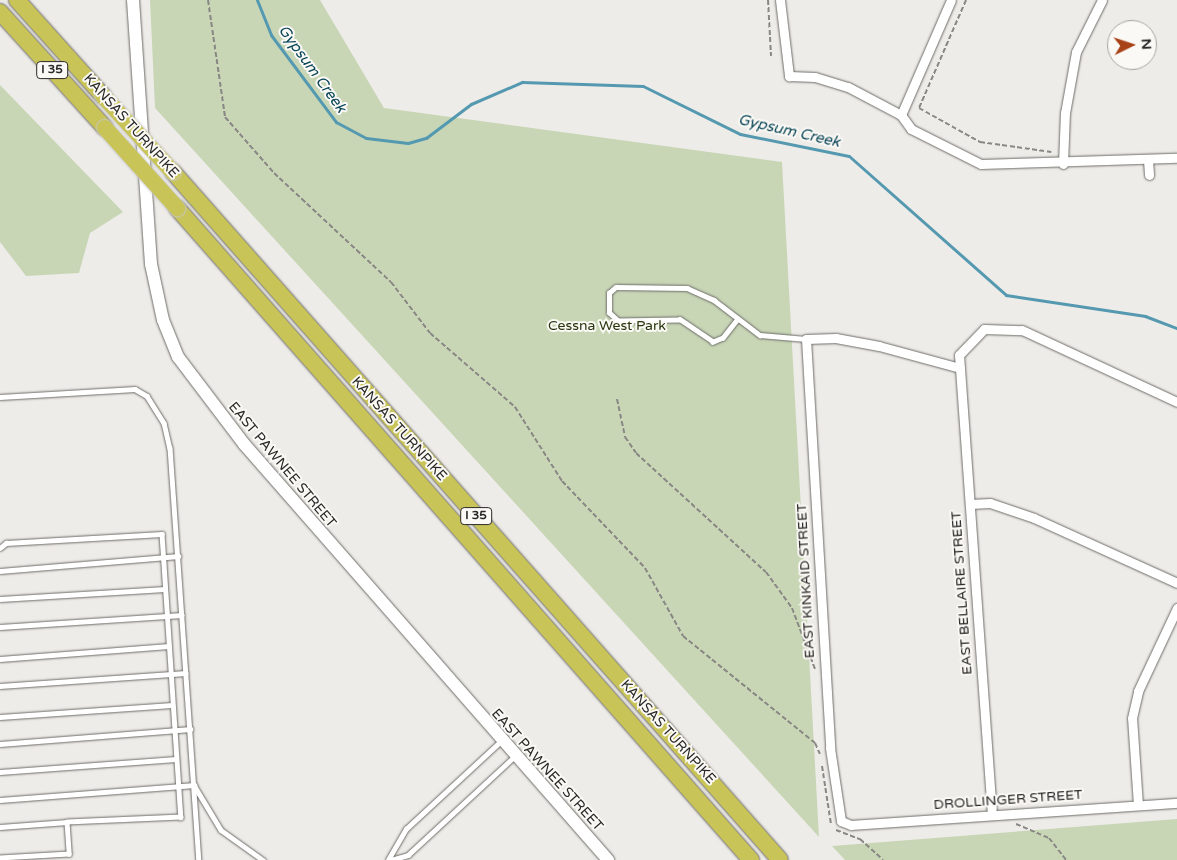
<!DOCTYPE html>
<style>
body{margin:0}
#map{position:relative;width:1177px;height:860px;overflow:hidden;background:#eeece8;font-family:"Varela Round",sans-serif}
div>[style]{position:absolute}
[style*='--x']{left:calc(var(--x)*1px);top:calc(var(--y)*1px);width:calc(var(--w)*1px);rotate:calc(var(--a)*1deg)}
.green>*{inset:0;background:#c8d6b6}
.stream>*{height:3px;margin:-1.5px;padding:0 1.5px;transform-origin:1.5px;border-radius:1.5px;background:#5599b1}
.path>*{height:2px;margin-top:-1px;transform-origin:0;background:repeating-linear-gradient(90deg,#898784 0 5px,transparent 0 7.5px)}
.roads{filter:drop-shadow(0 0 1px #6e6c68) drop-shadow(0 0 1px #6e6c68)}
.service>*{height:4.5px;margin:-2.25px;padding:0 2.25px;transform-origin:2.25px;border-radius:2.25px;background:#fff}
.minor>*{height:9px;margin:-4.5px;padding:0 4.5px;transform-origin:4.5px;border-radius:4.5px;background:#fff}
.secondary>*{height:12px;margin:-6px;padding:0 6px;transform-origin:6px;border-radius:6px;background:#fff}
.motorway>*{height:16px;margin:-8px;padding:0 8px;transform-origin:8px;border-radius:8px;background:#c9c458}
.bridges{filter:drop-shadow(0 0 1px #c7c7c7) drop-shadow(0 0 1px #c7c7c7)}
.motorway-bridge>*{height:16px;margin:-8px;padding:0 8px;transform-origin:8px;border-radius:8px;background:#c9c458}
span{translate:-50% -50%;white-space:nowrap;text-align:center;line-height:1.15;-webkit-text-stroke:4px #fbf9f5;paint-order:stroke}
.shield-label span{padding:1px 4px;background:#fbf9f5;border:1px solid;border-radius:4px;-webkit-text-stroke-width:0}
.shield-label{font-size:12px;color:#292826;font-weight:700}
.street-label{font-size:14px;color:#292826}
.park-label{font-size:14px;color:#28360e}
.water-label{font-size:15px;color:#094658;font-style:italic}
.north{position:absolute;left:1107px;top:20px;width:50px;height:50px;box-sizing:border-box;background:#fbf9f5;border:1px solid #a7a5a2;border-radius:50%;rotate:86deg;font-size:14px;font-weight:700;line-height:20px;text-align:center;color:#292826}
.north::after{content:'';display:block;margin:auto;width:18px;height:22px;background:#a84319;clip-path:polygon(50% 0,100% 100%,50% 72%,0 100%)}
</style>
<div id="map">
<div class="green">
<i style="clip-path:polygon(150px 0,320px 0,384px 108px,782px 162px,819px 837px,155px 108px)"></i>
<i style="clip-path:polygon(0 85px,123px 212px,90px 233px,79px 273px,26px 276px,0 242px)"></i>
<i style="clip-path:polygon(1177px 819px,1177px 860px,845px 860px,832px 846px)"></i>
</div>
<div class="stream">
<i style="--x:257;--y:0;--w:38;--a:68"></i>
<i style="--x:271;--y:35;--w:109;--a:53.2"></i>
<i style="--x:336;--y:122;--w:34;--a:28"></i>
<i style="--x:366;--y:138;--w:42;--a:6.8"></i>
<i style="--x:408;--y:143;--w:19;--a:-16"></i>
<i style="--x:426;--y:138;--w:56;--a:-37.1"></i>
<i style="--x:471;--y:104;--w:56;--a:-23.3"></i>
<i style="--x:522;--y:82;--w:121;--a:1.9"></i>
<i style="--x:643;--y:86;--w:108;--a:26.3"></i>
<i style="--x:740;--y:134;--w:111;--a:11.4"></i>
<i style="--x:849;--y:156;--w:210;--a:41.5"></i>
<i style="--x:1006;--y:295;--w:141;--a:8.6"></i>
<i style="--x:1145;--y:316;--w:34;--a:21"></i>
</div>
<div class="path">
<i style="--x:208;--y:0;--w:118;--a:81.7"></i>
<i style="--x:225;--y:117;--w:74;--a:48.8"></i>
<i style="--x:274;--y:173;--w:160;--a:43"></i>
<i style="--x:391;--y:282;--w:64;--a:52.6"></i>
<i style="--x:430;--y:333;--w:113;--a:41"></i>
<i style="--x:515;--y:407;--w:88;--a:57.6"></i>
<i style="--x:562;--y:481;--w:120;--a:46.3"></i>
<i style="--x:645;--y:568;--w:78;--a:60.8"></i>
<i style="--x:683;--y:636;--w:170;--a:39"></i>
<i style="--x:815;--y:743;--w:12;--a:66"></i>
<i style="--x:768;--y:0;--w:56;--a:86.9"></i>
<i style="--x:966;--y:0;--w:118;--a:113.5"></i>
<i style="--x:919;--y:108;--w:70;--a:29.1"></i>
<i style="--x:980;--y:142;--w:72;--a:8"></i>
<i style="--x:617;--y:399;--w:39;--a:78"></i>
<i style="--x:625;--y:437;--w:19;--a:55"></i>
<i style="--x:636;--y:453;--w:176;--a:42.5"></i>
<i style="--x:766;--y:572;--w:44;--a:54.2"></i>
<i style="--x:792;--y:608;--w:65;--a:69.3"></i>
<i style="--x:822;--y:766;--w:59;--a:81.2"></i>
<i style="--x:1016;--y:824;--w:36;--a:23"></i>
<i style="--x:1049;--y:838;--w:28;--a:52"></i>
<i style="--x:836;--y:830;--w:26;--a:21"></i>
<i style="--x:860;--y:839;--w:31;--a:42"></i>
</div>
<div class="roads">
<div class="service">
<i style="--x:738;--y:319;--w:24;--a:128"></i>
<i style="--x:723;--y:338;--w:11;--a:158"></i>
<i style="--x:713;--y:342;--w:40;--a:-146"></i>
<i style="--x:680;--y:320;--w:62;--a:179.1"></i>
<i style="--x:618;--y:321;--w:12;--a:-138"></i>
<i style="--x:609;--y:313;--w:20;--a:-90"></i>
<i style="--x:609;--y:293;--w:9;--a:-41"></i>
<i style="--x:616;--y:287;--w:71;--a:0.8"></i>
<i style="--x:687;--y:288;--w:30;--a:24"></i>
<i style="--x:714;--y:300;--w:58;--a:37.3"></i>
<i style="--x:760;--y:335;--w:46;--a:5"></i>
<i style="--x:0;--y:397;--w:135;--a:-3.4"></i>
<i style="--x:135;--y:389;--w:14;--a:30"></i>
<i style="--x:147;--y:396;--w:32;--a:58"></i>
<i style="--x:164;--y:423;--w:26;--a:77"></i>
<i style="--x:170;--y:448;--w:413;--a:86"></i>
<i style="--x:0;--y:548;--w:8;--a:-40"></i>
<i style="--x:6;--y:543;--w:156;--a:-3.3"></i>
<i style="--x:162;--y:534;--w:284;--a:86.2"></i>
<i style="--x:181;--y:817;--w:114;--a:177.5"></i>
<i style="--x:67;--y:822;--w:32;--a:86"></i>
<i style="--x:69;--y:854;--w:69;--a:176.7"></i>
<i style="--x:0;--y:571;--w:179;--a:-4.8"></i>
<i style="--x:0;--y:599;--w:165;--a:-3.5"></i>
<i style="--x:0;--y:627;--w:182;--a:-3.8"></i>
<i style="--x:0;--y:659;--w:169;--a:-4.4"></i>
<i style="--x:0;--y:686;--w:186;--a:-4"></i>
<i style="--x:0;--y:717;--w:172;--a:-4"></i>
<i style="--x:0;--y:744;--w:191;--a:-4.5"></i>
<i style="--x:0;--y:772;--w:176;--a:-4.2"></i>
<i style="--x:0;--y:800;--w:195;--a:-4.4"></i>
<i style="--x:194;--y:785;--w:52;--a:59"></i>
<i style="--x:221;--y:830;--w:52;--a:35.5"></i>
<i style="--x:0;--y:827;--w:67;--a:-4.3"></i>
<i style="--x:388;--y:860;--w:36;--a:-60"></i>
<i style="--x:406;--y:829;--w:129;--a:-42.8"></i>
<i style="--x:391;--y:860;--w:18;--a:-16"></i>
<i style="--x:408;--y:855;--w:144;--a:-42.8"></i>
</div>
<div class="minor">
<i style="--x:780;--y:0;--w:77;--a:83.2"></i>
<i style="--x:789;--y:76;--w:26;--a:2"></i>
<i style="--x:815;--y:77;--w:34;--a:17"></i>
<i style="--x:848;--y:87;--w:60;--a:27.8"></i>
<i style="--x:901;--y:115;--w:17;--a:54"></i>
<i style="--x:911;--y:129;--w:78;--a:26.6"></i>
<i style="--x:981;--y:164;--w:196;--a:-1.8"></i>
<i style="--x:901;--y:115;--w:125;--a:-66.5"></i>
<i style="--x:1148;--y:160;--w:15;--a:86"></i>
<i style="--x:1063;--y:164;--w:51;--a:-87.8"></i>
<i style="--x:1065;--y:113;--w:62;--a:-79.8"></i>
<i style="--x:1076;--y:52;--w:58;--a:-63.4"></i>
<i style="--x:960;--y:368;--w:84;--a:-164.8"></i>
<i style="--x:879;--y:346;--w:44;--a:-169.5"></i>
<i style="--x:836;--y:338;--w:30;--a:178"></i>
<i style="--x:806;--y:339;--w:410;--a:86.6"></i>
<i style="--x:830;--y:748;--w:74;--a:81.4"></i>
<i style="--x:841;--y:821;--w:11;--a:22"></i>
<i style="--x:851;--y:825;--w:327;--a:-3.9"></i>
<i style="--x:970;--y:504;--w:20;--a:-3"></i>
<i style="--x:990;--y:503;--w:46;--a:18.8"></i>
<i style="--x:1034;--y:518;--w:157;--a:24.4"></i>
<i style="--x:1138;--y:805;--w:87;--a:-93.9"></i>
<i style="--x:1132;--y:718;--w:28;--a:-77"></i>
<i style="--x:1138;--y:691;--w:92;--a:-64.8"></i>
<i style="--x:992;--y:815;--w:461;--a:-94.1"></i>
<i style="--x:959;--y:355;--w:36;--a:-46"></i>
<i style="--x:984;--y:329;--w:38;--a:2"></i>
<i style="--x:1022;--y:330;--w:171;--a:24.9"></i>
</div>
<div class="secondary">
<i style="--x:133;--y:0;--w:265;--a:86.1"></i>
<i style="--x:151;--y:264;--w:57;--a:77.9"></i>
<i style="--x:163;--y:320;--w:40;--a:68"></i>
<i style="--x:178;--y:357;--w:109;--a:52.8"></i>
<i style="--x:244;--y:444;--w:553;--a:48.81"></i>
</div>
<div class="motorway">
<i style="--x:17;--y:0;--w:129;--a:48.1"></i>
<i style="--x:0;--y:12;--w:156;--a:47.8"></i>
<i style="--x:173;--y:172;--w:917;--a:48.58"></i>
<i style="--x:177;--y:208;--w:869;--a:48.64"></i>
</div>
</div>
<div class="bridges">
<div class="motorway-bridge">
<i style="--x:103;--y:96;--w:103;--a:47.4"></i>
<i style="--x:105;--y:128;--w:108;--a:48"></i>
</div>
</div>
<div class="shield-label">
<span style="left:52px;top:70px">I 35</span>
<span style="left:476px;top:516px">I 35</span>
</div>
<div class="street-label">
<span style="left:131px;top:126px;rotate:48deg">KANSAS TURNPIKE</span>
<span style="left:399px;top:429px;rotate:48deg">KANSAS TURNPIKE</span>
<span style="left:282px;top:465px;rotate:50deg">EAST PAWNEE STREET</span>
<span style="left:806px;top:581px;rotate:-93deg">EAST KINKAID STREET</span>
<span style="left:962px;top:593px;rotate:-94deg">EAST BELLAIRE STREET</span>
<span style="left:668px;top:732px;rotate:48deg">KANSAS TURNPIKE</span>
<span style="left:547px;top:770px;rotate:48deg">EAST PAWNEE STREET</span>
<span style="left:1008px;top:800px;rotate:-4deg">DROLLINGER STREET</span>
</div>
<div class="park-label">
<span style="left:607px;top:326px">Cessna West Park</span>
</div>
<div class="water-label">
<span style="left:312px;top:69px;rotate:54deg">Gypsum Creek</span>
<span style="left:789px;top:131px;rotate:13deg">Gypsum Creek</span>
</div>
<div class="north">N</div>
</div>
